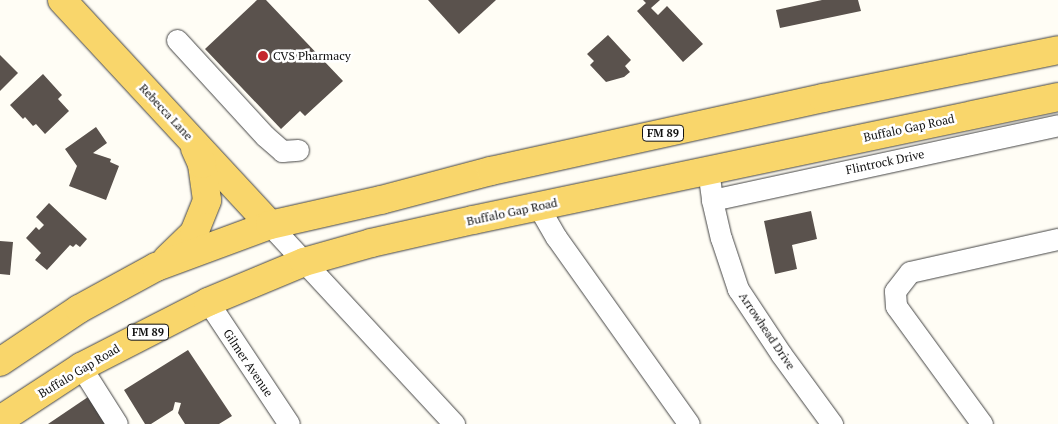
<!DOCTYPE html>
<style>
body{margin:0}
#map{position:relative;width:1058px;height:424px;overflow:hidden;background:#fffdf5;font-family:"PT Serif",serif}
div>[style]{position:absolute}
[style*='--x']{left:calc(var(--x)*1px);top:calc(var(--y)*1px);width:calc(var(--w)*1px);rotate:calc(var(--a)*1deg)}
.building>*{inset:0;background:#5a524d}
.roads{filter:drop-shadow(0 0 1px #444) drop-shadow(0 0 1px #444)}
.minor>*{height:21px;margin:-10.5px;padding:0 10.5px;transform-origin:10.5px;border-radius:10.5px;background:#fff}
.major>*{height:28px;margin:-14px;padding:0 14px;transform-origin:14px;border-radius:14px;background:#f9d66b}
.dots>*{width:14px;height:14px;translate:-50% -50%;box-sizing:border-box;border:2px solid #fff;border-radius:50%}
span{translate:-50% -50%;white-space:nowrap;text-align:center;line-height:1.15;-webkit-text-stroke:5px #fff;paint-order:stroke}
.shield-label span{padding:1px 4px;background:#fff;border:1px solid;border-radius:4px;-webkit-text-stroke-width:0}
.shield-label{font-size:11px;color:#111;font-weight:700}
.poi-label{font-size:12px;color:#111}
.left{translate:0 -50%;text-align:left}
.street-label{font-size:12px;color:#111}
</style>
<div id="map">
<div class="building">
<i style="clip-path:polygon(257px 0,266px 0,343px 81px,305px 116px,300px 111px,281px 129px,205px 49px)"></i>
<i style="clip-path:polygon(428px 0,496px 0,459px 34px)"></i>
<i style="clip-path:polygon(643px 0,660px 0,651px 8px,658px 15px,667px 6px,703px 44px,683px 62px,637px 11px,646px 3px)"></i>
<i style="clip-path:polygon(822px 0,858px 0,861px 11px,780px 28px,776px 10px)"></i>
<i style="clip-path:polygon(608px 35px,631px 60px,625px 66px,630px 72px,624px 77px,606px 82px,590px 65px,594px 61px,587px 54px)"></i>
<i style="clip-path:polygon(0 55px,18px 73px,0 91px)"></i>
<i style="clip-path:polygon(43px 74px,62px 95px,58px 99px,69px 111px,45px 134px,36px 124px,33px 126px,25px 117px,23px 119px,10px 105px)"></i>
<i style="clip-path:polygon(96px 127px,107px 143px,93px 153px,111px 159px,110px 162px,119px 166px,106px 200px,69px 186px,77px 166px,65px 149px)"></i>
<i style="clip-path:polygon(49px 203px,87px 239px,80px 247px,76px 244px,73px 247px,70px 245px,47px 270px,35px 260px,41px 253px,26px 238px,36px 227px,39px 230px,44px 225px,36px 217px)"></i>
<i style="clip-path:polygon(811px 211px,817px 239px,792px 245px,797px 269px,775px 274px,764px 221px)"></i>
<i style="clip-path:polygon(0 241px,13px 242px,10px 275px,0 274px)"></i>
<i style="clip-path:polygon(188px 350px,232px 416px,219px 424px,185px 424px,178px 413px,181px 403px,175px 402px,173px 410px,151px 424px,145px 424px,124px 390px)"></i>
<i style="clip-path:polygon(88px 397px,105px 424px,48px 424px)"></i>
</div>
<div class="roads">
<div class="minor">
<i style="--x:177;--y:40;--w:130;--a:47.5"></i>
<i style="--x:265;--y:136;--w:23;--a:41"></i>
<i style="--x:282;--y:151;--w:16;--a:-4"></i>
<i style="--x:708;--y:170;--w:30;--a:82"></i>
<i style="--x:712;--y:200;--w:39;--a:77"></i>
<i style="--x:721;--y:238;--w:54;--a:71.6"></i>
<i style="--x:738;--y:289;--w:78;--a:56.5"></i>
<i style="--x:781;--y:354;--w:87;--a:53.9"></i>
<i style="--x:712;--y:200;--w:354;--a:-12.2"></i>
<i style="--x:538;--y:206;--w:36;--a:60"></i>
<i style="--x:556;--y:237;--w:229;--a:54.6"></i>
<i style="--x:270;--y:225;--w:271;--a:47.2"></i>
<i style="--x:208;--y:302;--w:146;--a:56.4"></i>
<i style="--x:81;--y:367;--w:67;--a:57.7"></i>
<i style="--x:982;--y:424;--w:146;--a:-126.1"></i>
<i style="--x:896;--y:306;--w:15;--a:-94"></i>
<i style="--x:895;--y:291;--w:24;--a:-52"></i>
<i style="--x:910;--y:272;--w:152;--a:-12.6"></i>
</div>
<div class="major">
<i style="--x:62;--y:0;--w:306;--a:47.2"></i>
<i style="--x:167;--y:259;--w:37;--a:-44"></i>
<i style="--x:194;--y:233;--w:35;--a:-68"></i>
<i style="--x:207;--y:200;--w:36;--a:-98"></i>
<i style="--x:202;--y:164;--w:17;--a:-114"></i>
<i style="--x:0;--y:362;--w:95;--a:-33.9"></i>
<i style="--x:79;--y:309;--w:88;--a:-28.6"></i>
<i style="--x:156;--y:267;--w:121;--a:-20.2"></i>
<i style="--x:270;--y:225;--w:114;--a:-12.7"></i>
<i style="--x:381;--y:200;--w:114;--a:-14.8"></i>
<i style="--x:491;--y:171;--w:340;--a:-12.4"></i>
<i style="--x:823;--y:98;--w:240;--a:-11.5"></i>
<i style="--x:0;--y:420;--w:97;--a:-33.2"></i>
<i style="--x:81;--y:367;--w:143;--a:-27.1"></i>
<i style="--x:208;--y:302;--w:104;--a:-22.6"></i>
<i style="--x:304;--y:262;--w:70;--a:-15.8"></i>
<i style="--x:371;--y:243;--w:105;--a:-12.7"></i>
<i style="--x:473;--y:220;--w:598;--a:-11.87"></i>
</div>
</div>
<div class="dots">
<i style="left:263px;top:56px;background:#c4262e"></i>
</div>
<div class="shield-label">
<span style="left:663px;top:133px">FM 89</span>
<span style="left:148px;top:332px">FM 89</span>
</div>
<div class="poi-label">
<span class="left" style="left:273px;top:56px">CVS Pharmacy</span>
</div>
<div class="street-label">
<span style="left:166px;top:112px;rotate:47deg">Rebecca Lane</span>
<span style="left:909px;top:128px;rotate:-12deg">Buffalo Gap Road</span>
<span style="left:885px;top:162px;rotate:-12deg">Flintrock Drive</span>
<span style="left:512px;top:212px;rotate:-12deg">Buffalo Gap Road</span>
<span style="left:767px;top:331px;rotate:56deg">Arrowhead Drive</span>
<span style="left:248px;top:363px;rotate:56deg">Gilmer Avenue</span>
<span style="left:79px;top:371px;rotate:-31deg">Buffalo Gap Road</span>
</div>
</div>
